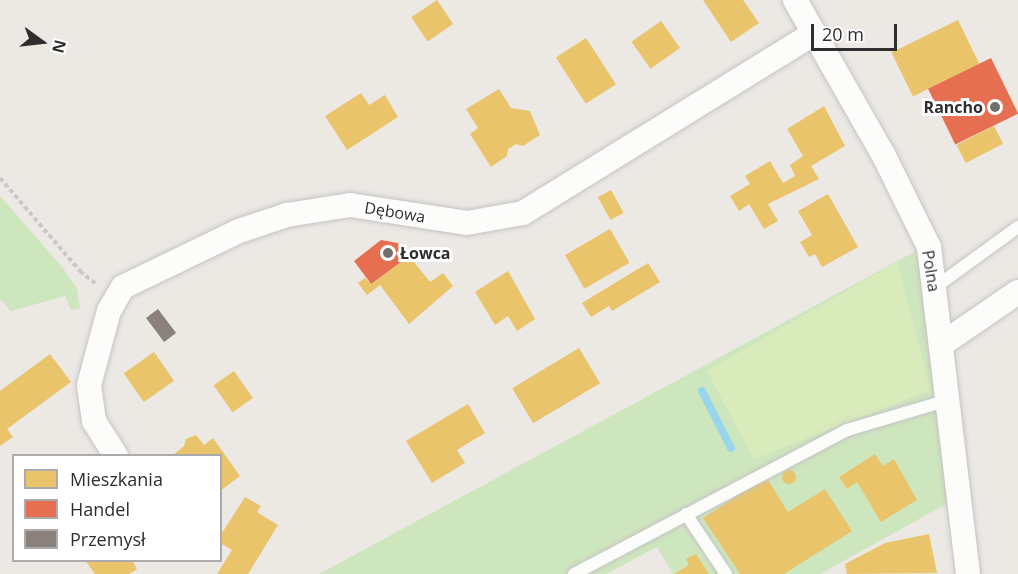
<!DOCTYPE html>
<meta charset="utf-8">
<style>
body{margin:0}
#map{position:relative;width:1018px;height:574px;overflow:hidden;background:#ece8e4;font-family:"Open Sans",sans-serif}
div>[style]{position:absolute}
[style*='--x']{left:calc(var(--x)*1px);top:calc(var(--y)*1px);width:calc(var(--w)*1px);rotate:calc(var(--a)*1deg)}
.green>*{inset:0;background:#cee6be}
.pitch>*{inset:0;background:#d9eabb}
.homes>*{inset:0;background:#e9c46a;transform-origin:0 0}
.round{border-radius:50%}
.shops>*{inset:0;background:#e76f51;transform-origin:0 0}
.industry>*{inset:0;background:#8a817c;transform-origin:0 0}
.stream>*{height:8px;margin:-4px;padding:0 4px;transform-origin:4px;border-radius:4px;background:#99d6ec}
.path>*{height:4px;margin-top:-2px;transform-origin:0;background:repeating-linear-gradient(90deg,#c9c9c8 0 4.5px,transparent 0 7.5px)}
.roads{filter:drop-shadow(0 0 2px #c5c4c5) drop-shadow(0 0 2px #c5c4c5)}
.lane>*{height:12px;margin:-6px;padding:0 6px;transform-origin:6px;border-radius:6px;background:#fcfcfb}
.street>*{height:24px;margin:-12px;padding:0 12px;transform-origin:12px;border-radius:12px;background:#fcfcfb}
.dots>*{width:16px;height:16px;translate:-50% -50%;box-sizing:border-box;border:3px solid #fff;border-radius:50%}
span{translate:-50% -50%;white-space:nowrap;text-align:center;line-height:1.15;-webkit-text-stroke:6px #fff;paint-order:stroke}
.poi-label{font-size:16px;color:#2e2e2e;font-weight:700}
.right{translate:-100% -50%;text-align:right}
.left{translate:0 -50%;text-align:left}
.street-label{font-size:16px;color:#2e2e2e}
.legend{position:absolute;left:12px;top:454px;width:210px;height:108px;box-sizing:border-box;background:#fff;border:2px solid #ababab;margin:0;padding:8px 10px;list-style:none;font-size:18px;color:#2e2e2e}
.legend li{display:flex;align-items:center;gap:12px;height:30px}
.legend b{width:30px;border:2px solid #ababab}
.north{position:absolute;left:12px;top:12px;width:60px;height:60px;-webkit-text-stroke:4px #fff;paint-order:stroke;rotate:105deg;font-size:16px;font-weight:700;line-height:24px;text-align:center;color:#2e2e2e}
.north::after{content:'';display:block;margin:auto;width:21px;height:27px;background:#2e2e2e;clip-path:polygon(50% 0,100% 100%,50% 72%,0 100%)}
.scale{position:absolute;left:811px;top:24px;width:86px;height:27px;box-sizing:border-box;border:3px solid #2e2e2e;border-top:0;padding-left:8px;font-size:18px;line-height:21px;white-space:nowrap;color:#2e2e2e;-webkit-text-stroke:4px #fff;paint-order:stroke}
</style>
<div id="map">
<div class="green">
<i style="clip-path:polygon(0 196px,63px 268px,77px 289px,80px 309px,71px 310px,65px 296px,11px 311px,0 299px)"></i>
<i style="clip-path:polygon(914px 252px,920px 263px,950px 502px,820px 574px,673px 574px,657px 547px,606px 574px,319px 574px)"></i>
</div>
<div class="pitch">
<i style="clip-path:polygon(897px 262px,931px 390px,754px 459px,707px 371px)"></i>
</div>
<div class="homes">
<i style="left:437px;top:0;width:29px;height:31px;rotate:56deg"></i>
<i style="clip-path:polygon(703px 0,743px 0,759px 23px,731px 42px)"></i>
<i style="left:958px;top:20px;width:49px;height:74px;rotate:64deg"></i>
<i style="left:661px;top:21px;width:33px;height:36px;rotate:55deg"></i>
<i style="left:586px;top:38px;width:55px;height:36px;rotate:57deg"></i>
<i style="clip-path:polygon(499px 89px,511px 108px,530px 111px,540px 135px,523px 146px,516px 144px,508px 149px,507px 156px,491px 167px,470px 134px,478px 128px,466px 109px)"></i>
<i style="clip-path:polygon(361px 93px,369px 105px,385px 95px,398px 117px,347px 150px,325px 116px)"></i>
<i style="clip-path:polygon(824px 106px,845px 146px,811px 166px,819px 179px,768px 204px,778px 221px,764px 229px,749px 204px,739px 211px,730px 196px,750px 184px,745px 176px,770px 161px,783px 183px,795px 176px,790px 165px,803px 156px,787px 129px)"></i>
<i style="left:994px;top:126px;width:20px;height:42px;rotate:63deg"></i>
<i style="left:611px;top:190px;width:26px;height:15px;rotate:61deg"></i>
<i style="clip-path:polygon(828px 194px,858px 247px,822px 267px,815px 254px,809px 257px,800px 242px,812px 235px,798px 211px)"></i>
<i style="left:610px;top:229px;width:39px;height:52px;rotate:60deg"></i>
<i style="clip-path:polygon(409px 256px,430px 282px,443px 273px,453px 286px,409px 324px,380px 285px,367px 295px,358px 283px,365px 278px,371px 284px)"></i>
<i style="clip-path:polygon(648px 263px,660px 282px,612px 311px,609px 306px,591px 317px,582px 303px)"></i>
<i style="clip-path:polygon(508px 271px,535px 319px,517px 331px,508px 316px,495px 325px,475px 292px)"></i>
<i style="left:579px;top:348px;width:41px;height:78px;rotate:59deg"></i>
<i style="left:154px;top:352px;width:35px;height:37px;rotate:55deg"></i>
<i style="clip-path:polygon(50px 354px,71px 382px,7px 429px,13px 437px,0 446px,0 391px)"></i>
<i style="left:234px;top:371px;width:33px;height:25px;rotate:55deg"></i>
<i style="clip-path:polygon(468px 404px,485px 433px,457px 450px,465px 463px,432px 483px,406px 441px)"></i>
<i style="clip-path:polygon(196px 435px,204px 445px,213px 438px,240px 476px,220px 491px,220px 456px,172px 456px,184px 446px,186px 439px)"></i>
<i style="clip-path:polygon(875px 454px,883px 466px,894px 459px,917px 500px,881px 522px,857px 482px,847px 489px,839px 477px)"></i>
<i class="round" style="left:782px;top:470px;width:14px;height:14px"></i>
<i style="clip-path:polygon(766px 477px,788px 512px,825px 489px,852px 531px,784px 574px,740px 574px,703px 518px)"></i>
<i style="clip-path:polygon(245px 497px,261px 506px,257px 512px,278px 525px,248px 574px,217px 574px,232px 550px,220px 543px,220px 536px)"></i>
<i style="clip-path:polygon(929px 534px,937px 573px,847px 574px,845px 564px,885px 543px)"></i>
<i style="clip-path:polygon(696px 554px,709px 574px,674px 574px,689px 565px,686px 559px)"></i>
<i style="clip-path:polygon(85px 560px,132px 560px,137px 569px,129px 574px,95px 574px)"></i>
</div>
<div class="shops">
<i style="left:991px;top:58px;width:62px;height:70px;rotate:64deg"></i>
<i style="clip-path:polygon(381px 240px,398px 243px,409px 256px,371px 284px,354px 261px)"></i>
</div>
<div class="industry">
<i style="left:158px;top:309px;width:30px;height:15px;rotate:53deg"></i>
</div>
<div class="stream">
<i style="--x:702;--y:391;--w:64;--a:63"></i>
</div>
<div class="path">
<i style="--x:0;--y:178;--w:123;--a:49.3"></i>
<i style="--x:80;--y:271;--w:21;--a:39"></i>
</div>
<div class="roads">
<div class="lane">
<i style="--x:934;--y:288;--w:104;--a:-36"></i>
<i style="--x:686;--y:514;--w:72;--a:56.3"></i>
<i style="--x:574;--y:574;--w:309;--a:-27.8"></i>
<i style="--x:847;--y:430;--w:105;--a:-16.5"></i>
</div>
<div class="street">
<i style="--x:795;--y:0;--w:177;--a:60.3"></i>
<i style="--x:883;--y:154;--w:104;--a:63.7"></i>
<i style="--x:929;--y:247;--w:329;--a:83.2"></i>
<i style="--x:942;--y:344;--w:92;--a:-34.4"></i>
<i style="--x:116;--y:456;--w:41;--a:-122.2"></i>
<i style="--x:94;--y:421;--w:36;--a:-98"></i>
<i style="--x:89;--y:385;--w:77;--a:-74.9"></i>
<i style="--x:109;--y:311;--w:28;--a:-60"></i>
<i style="--x:123;--y:287;--w:129;--a:-25.8"></i>
<i style="--x:239;--y:231;--w:51;--a:-18.4"></i>
<i style="--x:287;--y:215;--w:64;--a:-9"></i>
<i style="--x:350;--y:205;--w:118;--a:8.7"></i>
<i style="--x:467;--y:223;--w:57;--a:-10.1"></i>
<i style="--x:523;--y:213;--w:342;--a:-31.7"></i>
</div>
</div>
<div class="dots">
<i style="left:995px;top:107px;background:#706f6e"></i>
<i style="left:388px;top:253px;background:#706f6e"></i>
</div>
<div class="poi-label">
<span class="right" style="left:983px;top:107px">Rancho</span>
<span class="left" style="left:400px;top:253px">Łowca</span>
</div>
<div class="street-label">
<span style="left:395px;top:212px;rotate:9deg">Dębowa</span>
<span style="left:931px;top:271px;rotate:81deg">Polna</span>
</div>
<ul class="legend">
<li><b style="height:16px;background:#e9c46a"></b>Mieszkania</li>
<li><b style="height:16px;background:#e76f51"></b>Handel</li>
<li><b style="height:16px;background:#8a817c"></b>Przemysł</li>
</ul>
<div class="north">N</div>
<div class="scale">20 m</div>
</div>
